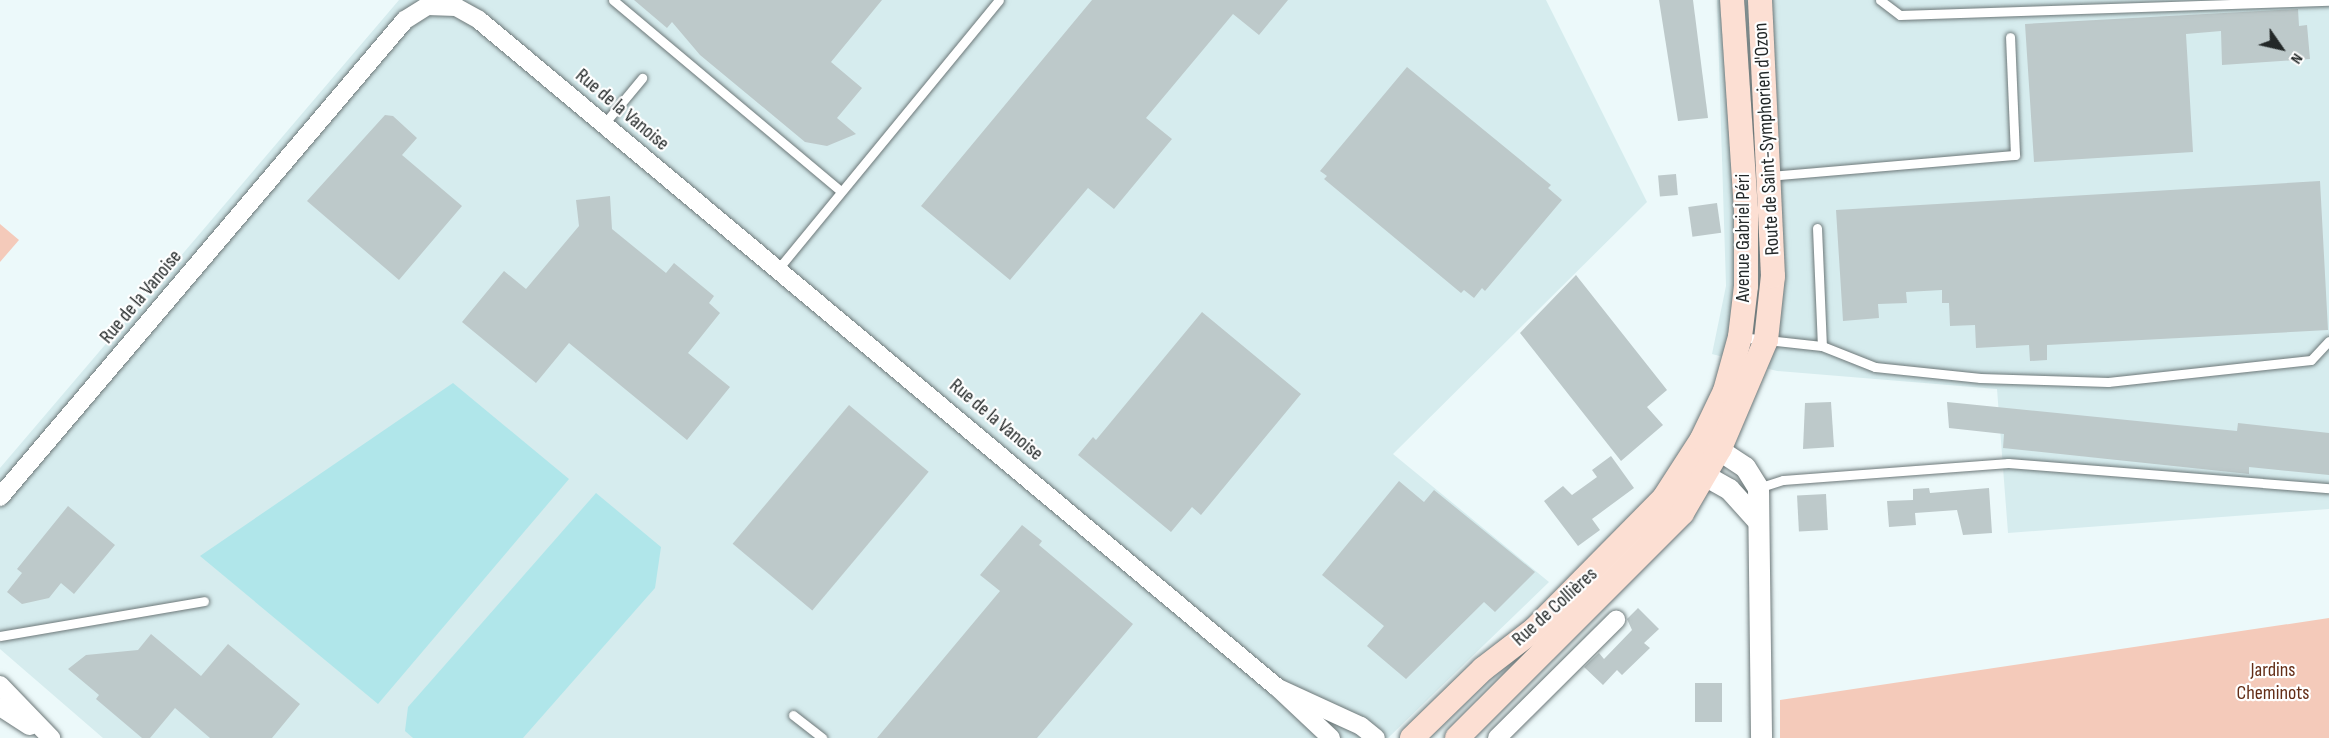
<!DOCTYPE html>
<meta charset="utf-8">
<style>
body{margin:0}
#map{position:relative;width:2329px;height:738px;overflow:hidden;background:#ecf9fa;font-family:"Sofia Sans Condensed",sans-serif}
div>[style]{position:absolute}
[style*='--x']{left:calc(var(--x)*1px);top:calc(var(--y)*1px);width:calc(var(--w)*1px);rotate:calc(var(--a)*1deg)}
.built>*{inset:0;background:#d6ecee}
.green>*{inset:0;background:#f4caba}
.water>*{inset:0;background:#b0e6ea}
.building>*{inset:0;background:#bdc9ca;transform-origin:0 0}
.roads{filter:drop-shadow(0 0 2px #6d7879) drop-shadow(0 0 2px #6d7879)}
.service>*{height:9px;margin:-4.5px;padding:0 4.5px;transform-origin:4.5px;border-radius:4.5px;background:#fff}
.minor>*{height:18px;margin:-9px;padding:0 9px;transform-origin:9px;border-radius:9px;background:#fff}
.tertiary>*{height:21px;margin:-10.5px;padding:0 10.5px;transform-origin:10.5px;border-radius:10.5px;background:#fff}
.secondary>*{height:24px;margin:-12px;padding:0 12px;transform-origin:12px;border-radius:12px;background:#fcdfd3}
span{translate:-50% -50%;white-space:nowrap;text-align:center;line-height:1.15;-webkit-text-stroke:4.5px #fff;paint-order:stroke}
.street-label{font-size:20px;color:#232828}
.park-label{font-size:20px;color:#632d16}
.north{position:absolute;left:2251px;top:18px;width:60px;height:60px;-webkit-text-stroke:4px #fff;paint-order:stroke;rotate:124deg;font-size:16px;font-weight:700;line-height:24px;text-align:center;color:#232828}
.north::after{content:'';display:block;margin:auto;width:21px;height:27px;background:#232828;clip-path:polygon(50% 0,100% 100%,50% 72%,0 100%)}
</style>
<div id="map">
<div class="built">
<i style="clip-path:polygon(399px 0,1546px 0,1647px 202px,1393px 454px,1549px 582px,1388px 738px,103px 738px,0 649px,0 468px)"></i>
<i style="clip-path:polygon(1717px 0,2329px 0,2329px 509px,2008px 533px,1997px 389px,1777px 371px,1712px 354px,1726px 286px)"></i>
</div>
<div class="green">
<i style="clip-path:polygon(0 224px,19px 240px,0 262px)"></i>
<i style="clip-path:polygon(2329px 618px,2329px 738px,1780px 738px,1780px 700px)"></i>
</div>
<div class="water">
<i style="clip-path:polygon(453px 383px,569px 479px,378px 704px,200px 556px)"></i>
<i style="clip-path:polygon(596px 493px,661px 547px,655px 588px,523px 738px,413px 738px,405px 731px,408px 707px)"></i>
</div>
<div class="building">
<i style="clip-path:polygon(634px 0,882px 0,831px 62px,862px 88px,837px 118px,856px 134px,827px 146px,805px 142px,700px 55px,672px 22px,667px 28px)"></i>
<i style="clip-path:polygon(1092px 0,1288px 0,1259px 35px,1233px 14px,1146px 118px,1172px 139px,1114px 209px,1088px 188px,1010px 280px,921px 206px)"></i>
<i style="clip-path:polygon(1659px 0,1693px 0,1708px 118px,1678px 121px)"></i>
<i style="clip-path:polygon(2298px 9px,2299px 26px,2307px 25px,2310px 59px,2222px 65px,2221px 31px,2186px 34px,2193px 152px,2034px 162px,2025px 24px)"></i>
<i style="clip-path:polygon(1407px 67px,1551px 185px,1548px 188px,1562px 200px,1485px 291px,1482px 288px,1474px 298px,1464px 290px,1461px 293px,1324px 179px,1327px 176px,1320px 171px)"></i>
<i style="clip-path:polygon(385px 115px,393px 116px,417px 138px,402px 155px,462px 206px,399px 280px,307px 201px)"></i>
<i style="left:1676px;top:174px;width:21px;height:18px;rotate:85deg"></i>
<i style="clip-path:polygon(2320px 181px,2328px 330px,2047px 345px,2047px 360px,2030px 361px,2029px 345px,1976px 348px,1975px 325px,1950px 326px,1949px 303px,1942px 303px,1942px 290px,1906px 292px,1907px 303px,1878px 304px,1879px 318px,1843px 321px,1836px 210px)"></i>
<i style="clip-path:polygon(610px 196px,612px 229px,666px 273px,674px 263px,714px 296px,709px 303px,720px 313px,688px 353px,730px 387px,687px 440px,569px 343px,536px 383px,462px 322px,504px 271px,526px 289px,579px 226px,576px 200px)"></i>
<i style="left:1717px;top:203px;width:30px;height:29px;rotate:82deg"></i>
<i style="clip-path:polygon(1576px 275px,1667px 390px,1647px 407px,1663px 425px,1621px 461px,1520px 333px)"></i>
<i style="clip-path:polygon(1202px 312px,1301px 394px,1201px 515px,1192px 507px,1171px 532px,1078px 455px,1093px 437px,1096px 440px)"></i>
<i style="clip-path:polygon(1831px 402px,1834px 447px,1803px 449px,1805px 403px)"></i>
<i style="clip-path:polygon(1947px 402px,2237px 431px,2238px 423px,2329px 433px,2329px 475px,2249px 467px,2249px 474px,2003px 448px,2004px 434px,1949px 428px)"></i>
<i style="left:849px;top:405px;width:104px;height:181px;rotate:40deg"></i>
<i style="clip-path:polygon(1611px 456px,1634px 488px,1592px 519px,1600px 530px,1578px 546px,1544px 501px,1563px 486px,1572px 495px,1597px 477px,1592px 470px)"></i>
<i style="clip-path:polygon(1399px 481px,1424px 502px,1434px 490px,1535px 572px,1495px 612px,1484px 602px,1406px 679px,1367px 646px,1384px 626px,1322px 575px)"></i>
<i style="clip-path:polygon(1929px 488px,1930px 493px,1989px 488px,1992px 533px,1963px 535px,1957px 510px,1915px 513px,1916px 525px,1889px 527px,1887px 501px,1913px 500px,1913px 489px)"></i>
<i style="left:1826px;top:494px;width:36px;height:29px;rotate:87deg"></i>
<i style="clip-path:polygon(68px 506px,115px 545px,74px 594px,61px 583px,49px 598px,22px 604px,7px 592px,22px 573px,17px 569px)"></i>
<i style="clip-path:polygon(1022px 525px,1042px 541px,1039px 545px,1133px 624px,1037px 738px,877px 738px,1000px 591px,980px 575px)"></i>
<i style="clip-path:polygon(1638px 608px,1659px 629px,1644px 643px,1650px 648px,1622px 675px,1617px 670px,1603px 685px,1584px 667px,1599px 653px,1604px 659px,1632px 630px,1627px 619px)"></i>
<i style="clip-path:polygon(151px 634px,201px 676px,228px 644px,300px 704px,272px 738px,210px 738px,175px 708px,150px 738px,142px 738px,96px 699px,99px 695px,68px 669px,86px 655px,138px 650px)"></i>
<i style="left:1695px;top:683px;width:27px;height:39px"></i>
</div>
<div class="roads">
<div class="service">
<i style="--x:613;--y:0;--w:297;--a:40"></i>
<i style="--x:1880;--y:0;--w:25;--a:37"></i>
<i style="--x:1900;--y:15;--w:429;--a:-1.9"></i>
<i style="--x:604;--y:124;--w:60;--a:-50.4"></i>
<i style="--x:1769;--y:176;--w:247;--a:-4.9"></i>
<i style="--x:2015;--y:155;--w:118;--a:-92.4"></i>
<i style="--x:1817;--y:228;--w:118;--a:87.6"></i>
<i style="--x:778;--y:269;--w:348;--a:-50.6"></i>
<i style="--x:1740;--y:337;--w:82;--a:6.3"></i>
<i style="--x:1822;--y:346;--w:57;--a:21.6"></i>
<i style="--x:1875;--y:367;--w:106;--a:6"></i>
<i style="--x:1980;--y:378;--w:128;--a:1.8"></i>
<i style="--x:2108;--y:382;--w:204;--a:-6.2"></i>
<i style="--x:2311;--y:360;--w:26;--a:-47"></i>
<i style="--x:1758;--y:488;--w:26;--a:-18"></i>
<i style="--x:1783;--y:480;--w:226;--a:-4.3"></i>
<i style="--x:2008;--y:463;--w:322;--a:4.5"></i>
<i style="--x:0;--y:636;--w:207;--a:-9.7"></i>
<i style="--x:793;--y:715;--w:37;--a:38"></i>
</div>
<div class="minor">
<i style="--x:0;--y:497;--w:626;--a:-49.67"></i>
<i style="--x:405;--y:20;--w:26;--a:-32"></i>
<i style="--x:427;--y:6;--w:29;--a:2"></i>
<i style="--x:456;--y:7;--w:26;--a:29"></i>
<i style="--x:479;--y:20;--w:1041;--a:39.9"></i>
<i style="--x:0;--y:685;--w:74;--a:46.1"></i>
<i style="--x:0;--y:707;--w:35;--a:33"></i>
<i style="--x:1331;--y:738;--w:73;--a:-136.7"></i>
<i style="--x:1278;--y:688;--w:91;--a:24.6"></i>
<i style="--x:1361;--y:726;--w:19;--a:39"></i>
<i style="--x:1497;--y:738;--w:168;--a:-44.8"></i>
</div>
<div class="tertiary">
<i style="--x:1707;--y:442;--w:45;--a:33.3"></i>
<i style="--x:1745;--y:467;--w:25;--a:58"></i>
<i style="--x:1758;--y:488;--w:250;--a:89.3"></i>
<i style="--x:1690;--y:467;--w:45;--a:29.4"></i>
<i style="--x:1729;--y:489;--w:42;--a:47.9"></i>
</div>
<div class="secondary">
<i style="--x:1412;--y:738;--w:99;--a:-44.2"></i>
<i style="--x:1483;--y:669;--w:66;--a:-37.6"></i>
<i style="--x:1535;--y:629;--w:184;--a:-45.4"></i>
<i style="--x:1664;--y:498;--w:70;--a:-57.2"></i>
<i style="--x:1702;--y:439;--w:53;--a:-64.4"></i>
<i style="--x:1725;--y:391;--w:56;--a:-74.5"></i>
<i style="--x:1740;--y:337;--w:51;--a:-83.3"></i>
<i style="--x:1746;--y:286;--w:76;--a:-90"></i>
<i style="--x:1746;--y:210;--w:210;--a:-93.8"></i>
<i style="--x:1457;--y:738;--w:318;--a:-45"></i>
<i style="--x:1682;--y:513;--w:75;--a:-59.7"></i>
<i style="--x:1720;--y:448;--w:117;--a:-66.9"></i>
<i style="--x:1766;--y:340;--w:64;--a:-83.8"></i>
<i style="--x:1773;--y:276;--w:276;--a:-92.7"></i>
</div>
</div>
<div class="street-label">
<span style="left:622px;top:110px;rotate:40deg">Rue de la Vanoise</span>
<span style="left:1767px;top:139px;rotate:-93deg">Route de Saint-Symphorien d'Ozon</span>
<span style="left:1743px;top:238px;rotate:-90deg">Avenue Gabriel Péri</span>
<span style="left:141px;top:297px;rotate:-50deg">Rue de la Vanoise</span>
<span style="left:996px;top:420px;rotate:40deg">Rue de la Vanoise</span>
<span style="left:1555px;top:607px;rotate:-42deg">Rue de Collières</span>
</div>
<div class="park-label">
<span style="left:2273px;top:682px">Jardins<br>Cheminots</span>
</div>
<div class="north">N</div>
</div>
